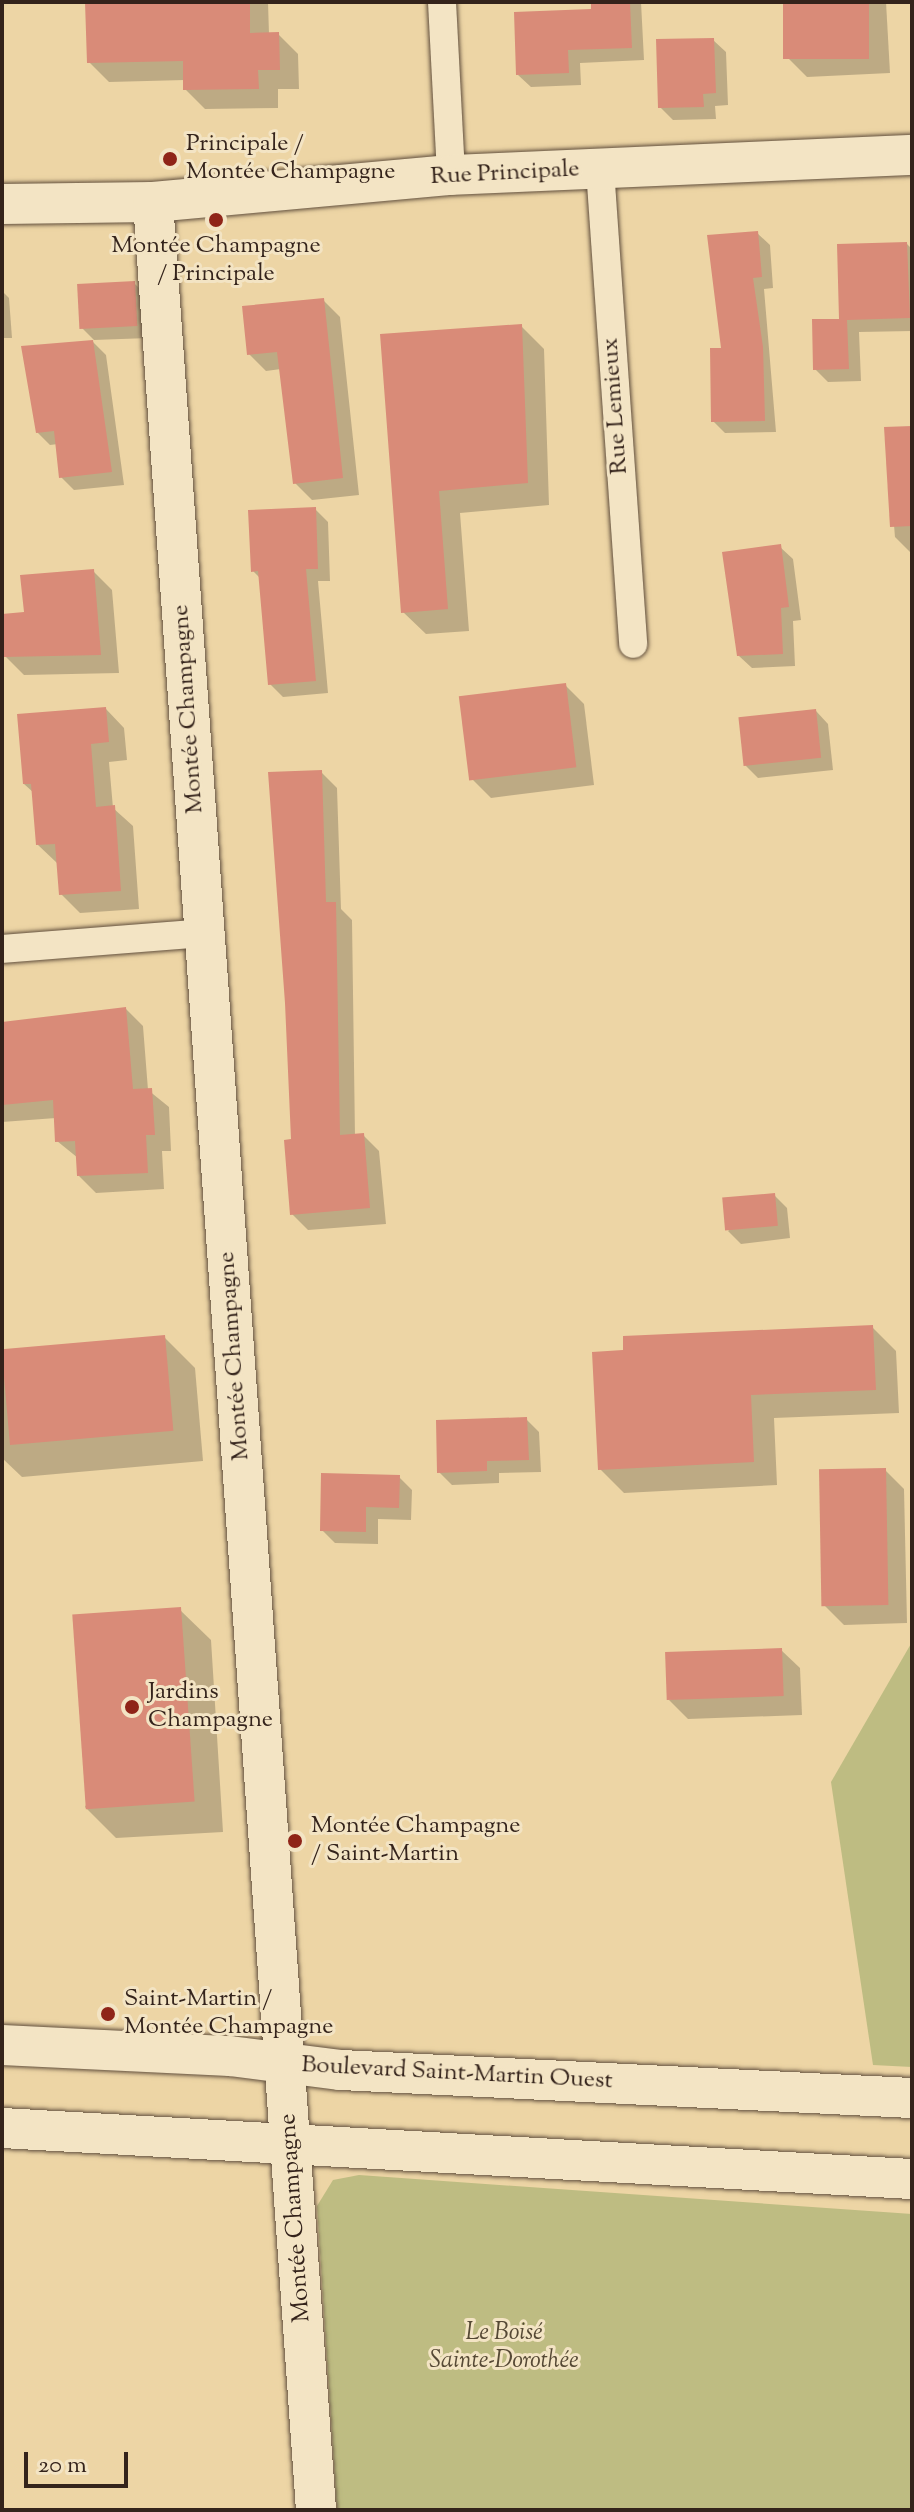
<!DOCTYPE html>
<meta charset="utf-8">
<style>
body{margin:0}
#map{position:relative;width:914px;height:2512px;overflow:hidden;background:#edd5a5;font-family:"Sorts Mill Goudy",serif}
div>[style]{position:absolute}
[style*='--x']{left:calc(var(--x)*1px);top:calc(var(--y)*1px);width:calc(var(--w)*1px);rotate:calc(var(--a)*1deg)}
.green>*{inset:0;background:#bebc82}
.shadow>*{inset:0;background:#0003}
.building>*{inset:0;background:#d98b78;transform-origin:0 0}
.roads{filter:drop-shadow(0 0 2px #62503e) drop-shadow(0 0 2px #62503e)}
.street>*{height:28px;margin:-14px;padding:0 14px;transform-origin:14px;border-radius:14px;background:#f3e4c4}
.secondary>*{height:40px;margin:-20px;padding:0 20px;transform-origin:20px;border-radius:20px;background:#f3e4c4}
.dots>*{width:22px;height:22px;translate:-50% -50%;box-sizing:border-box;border:4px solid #f3e4c4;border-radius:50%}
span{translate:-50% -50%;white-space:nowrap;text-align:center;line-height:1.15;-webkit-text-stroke:6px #f3e4c4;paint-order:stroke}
.poi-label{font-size:24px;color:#34231b}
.left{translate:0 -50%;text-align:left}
.street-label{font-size:24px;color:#34231b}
.park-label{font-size:24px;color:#564935;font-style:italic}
.frame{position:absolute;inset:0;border:4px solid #34231b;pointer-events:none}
.scale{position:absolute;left:24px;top:2452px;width:104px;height:36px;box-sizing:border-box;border:4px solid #34231b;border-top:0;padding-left:10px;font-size:24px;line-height:28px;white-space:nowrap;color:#34231b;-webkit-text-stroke:6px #f3e4c4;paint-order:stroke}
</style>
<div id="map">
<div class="green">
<i style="clip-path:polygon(912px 1642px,912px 2067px,873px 2065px,831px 1782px)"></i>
<i style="clip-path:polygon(359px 2175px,912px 2214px,912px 2510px,337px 2510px,317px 2206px,333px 2180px)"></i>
</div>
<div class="shadow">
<i style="clip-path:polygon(87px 2px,268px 2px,269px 34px,278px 34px,298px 54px,299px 89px,278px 89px,278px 108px,205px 109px,185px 89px,185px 80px,109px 82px,89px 62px)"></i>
<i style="clip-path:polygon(593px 2px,641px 2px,644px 60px,580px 63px,581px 85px,531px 87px,518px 75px,593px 10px)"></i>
<i style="clip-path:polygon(785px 2px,886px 2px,890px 73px,807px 77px,788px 58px)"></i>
<i style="clip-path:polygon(713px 40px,726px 52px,728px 105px,715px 106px,716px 119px,673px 120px,660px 107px)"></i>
<i style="clip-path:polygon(757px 233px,770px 245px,773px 288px,764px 289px,776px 432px,725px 433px,713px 421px,723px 350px)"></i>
<i style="clip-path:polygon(907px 244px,912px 249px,912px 331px,859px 332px,861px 381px,828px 382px,815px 369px,841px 321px)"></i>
<i style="clip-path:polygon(134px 283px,147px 296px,149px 338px,94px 340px,81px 327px)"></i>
<i style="clip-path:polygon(2px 291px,9px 298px,12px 338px,2px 338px)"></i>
<i style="clip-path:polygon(323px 300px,340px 317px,359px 495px,312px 500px,295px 483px,281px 369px,266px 371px,249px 354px)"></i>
<i style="clip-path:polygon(522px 327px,544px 349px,549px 505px,460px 513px,469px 631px,426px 634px,403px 612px,382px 336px)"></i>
<i style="clip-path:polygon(93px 342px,106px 355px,124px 485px,74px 490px,61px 477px,58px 444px,50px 445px,37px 432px)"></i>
<i style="clip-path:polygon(912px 428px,912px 554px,895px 537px,886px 429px)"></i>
<i style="clip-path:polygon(315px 509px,328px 522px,330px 581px,318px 581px,328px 693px,283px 697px,270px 684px,260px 578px,253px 571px)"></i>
<i style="clip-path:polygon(780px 547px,793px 559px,801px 620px,793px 621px,795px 666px,752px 668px,739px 656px)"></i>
<i style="clip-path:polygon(93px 571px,112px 590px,119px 673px,24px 675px,5px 656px,2px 616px,26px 614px)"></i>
<i style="clip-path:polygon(565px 685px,584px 704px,594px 785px,491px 798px,472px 779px)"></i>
<i style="clip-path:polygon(106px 709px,124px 728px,127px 760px,109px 762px,113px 808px,133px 826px,139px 909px,80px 913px,61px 894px,57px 863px,38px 845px,34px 793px,24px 784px)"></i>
<i style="clip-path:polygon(816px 711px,828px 724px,833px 770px,758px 778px,745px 765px)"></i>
<i style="clip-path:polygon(321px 772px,337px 788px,341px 909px,352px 920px,355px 1136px,363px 1135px,379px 1151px,386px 1224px,308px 1230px,292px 1214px,293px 1141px)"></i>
<i style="clip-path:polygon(126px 1009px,143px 1026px,148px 1090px,169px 1107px,171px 1151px,162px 1151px,164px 1189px,96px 1193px,79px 1176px,78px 1158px,57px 1141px,56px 1118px,2px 1122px,2px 1023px)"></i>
<i style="clip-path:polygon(774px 1195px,787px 1208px,790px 1238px,741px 1244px,728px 1231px)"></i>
<i style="clip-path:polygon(872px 1327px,896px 1351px,899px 1413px,774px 1418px,777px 1485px,624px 1493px,600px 1469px)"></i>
<i style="clip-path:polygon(164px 1337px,195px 1368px,203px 1461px,22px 1477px,2px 1458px,2px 1352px)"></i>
<i style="clip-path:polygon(526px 1419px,539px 1432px,541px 1472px,499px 1473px,499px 1483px,452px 1485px,439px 1472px)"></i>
<i style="clip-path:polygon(885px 1470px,904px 1489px,907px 1623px,844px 1625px,825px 1606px)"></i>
<i style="clip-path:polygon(399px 1477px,412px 1490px,411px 1520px,378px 1519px,378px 1544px,335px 1543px,322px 1530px)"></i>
<i style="clip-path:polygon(180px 1610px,211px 1640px,223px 1832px,116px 1838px,85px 1807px)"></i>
<i style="clip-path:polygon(781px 1650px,800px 1668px,802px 1715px,688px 1719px,669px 1700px)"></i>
</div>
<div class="building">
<i style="clip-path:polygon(85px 2px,250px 2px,250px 33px,279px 32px,280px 70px,258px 70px,259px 89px,183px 90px,183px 61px,87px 63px)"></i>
<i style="clip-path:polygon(591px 2px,630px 2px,632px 48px,568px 50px,569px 73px,516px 75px,514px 12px,591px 9px)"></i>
<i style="left:783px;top:2px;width:86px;height:57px"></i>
<i style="clip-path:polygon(714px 38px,716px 93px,703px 94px,704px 107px,658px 108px,656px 39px)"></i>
<i style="clip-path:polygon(758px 231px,762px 277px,753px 278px,763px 347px,765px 421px,711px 422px,710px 348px,721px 348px,707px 235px)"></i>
<i style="clip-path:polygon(907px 242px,910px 318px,847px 320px,849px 369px,813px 370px,812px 319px,839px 319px,837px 244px)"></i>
<i style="left:135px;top:281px;width:45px;height:58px;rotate:87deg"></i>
<i style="clip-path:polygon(324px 298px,343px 478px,293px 484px,277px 352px,247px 355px,242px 306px)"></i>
<i style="clip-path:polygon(522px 324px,528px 483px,439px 491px,448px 609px,401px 613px,380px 334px)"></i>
<i style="clip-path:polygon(93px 340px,112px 472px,59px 478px,54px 431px,36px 433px,21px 346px)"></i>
<i style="clip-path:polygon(912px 426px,912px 526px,890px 527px,884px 427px)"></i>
<i style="clip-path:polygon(316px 507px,318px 569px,306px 569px,316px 681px,268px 685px,258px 571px,251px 572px,248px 510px)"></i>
<i style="clip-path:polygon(781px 544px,789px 607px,781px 608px,783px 654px,737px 656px,722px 552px)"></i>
<i style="clip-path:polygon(94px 569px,101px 655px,3px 657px,2px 614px,24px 612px,20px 575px)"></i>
<i style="left:566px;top:683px;width:85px;height:108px;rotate:83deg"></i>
<i style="clip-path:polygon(106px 707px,109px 742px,91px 744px,96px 807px,115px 805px,121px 891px,59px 895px,55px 844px,36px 845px,31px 784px,23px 784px,17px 714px)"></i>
<i style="left:816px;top:709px;width:49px;height:78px;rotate:84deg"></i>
<i style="clip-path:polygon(322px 770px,326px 902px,336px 902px,340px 1135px,364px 1133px,370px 1208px,290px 1215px,284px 1140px,291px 1139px,285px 1003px,268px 772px)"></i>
<i style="clip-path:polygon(126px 1007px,133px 1089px,152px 1088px,155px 1135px,146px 1135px,148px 1173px,77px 1176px,75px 1141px,55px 1142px,53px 1100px,2px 1105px,2px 1022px)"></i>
<i style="left:775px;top:1193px;width:33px;height:53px;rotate:85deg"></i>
<i style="clip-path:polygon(873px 1325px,876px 1390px,751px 1395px,754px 1462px,598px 1470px,592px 1352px,623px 1350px,623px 1336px)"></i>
<i style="left:165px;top:1335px;width:96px;height:164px;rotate:85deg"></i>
<i style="clip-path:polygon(527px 1417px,529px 1460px,487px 1461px,487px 1471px,437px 1473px,436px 1420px)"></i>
<i style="left:886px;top:1468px;width:137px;height:67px;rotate:89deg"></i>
<i style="clip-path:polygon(321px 1473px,400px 1475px,399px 1508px,366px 1507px,366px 1532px,320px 1531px)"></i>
<i style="left:181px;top:1607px;width:195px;height:109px;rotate:86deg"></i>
<i style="left:782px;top:1648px;width:48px;height:117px;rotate:88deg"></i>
</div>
<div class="roads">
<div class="street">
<i style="--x:442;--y:2;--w:173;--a:87"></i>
<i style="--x:600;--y:169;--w:476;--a:86"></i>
<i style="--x:2;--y:949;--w:204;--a:-4.5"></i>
</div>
<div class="secondary">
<i style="--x:153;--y:202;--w:2314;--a:85.96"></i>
<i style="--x:2;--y:204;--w:151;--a:-0.8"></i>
<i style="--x:153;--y:202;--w:299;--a:-5.2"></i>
<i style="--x:451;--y:175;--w:461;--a:-2.5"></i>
<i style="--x:2;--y:2045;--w:228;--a:2.8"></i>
<i style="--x:230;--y:2056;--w:112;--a:7.2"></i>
<i style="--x:341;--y:2070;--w:572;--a:2.81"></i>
<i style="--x:2;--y:2128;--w:911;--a:3.21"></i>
</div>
</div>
<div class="dots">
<i style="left:170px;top:159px;background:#8f2418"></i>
<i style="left:216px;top:220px;background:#8f2418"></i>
<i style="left:132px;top:1707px;background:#8f2418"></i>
<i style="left:295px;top:1841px;background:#8f2418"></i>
<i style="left:108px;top:2014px;background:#8f2418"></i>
</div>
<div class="poi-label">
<span class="left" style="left:186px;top:159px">Principale /<br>Montée Champagne</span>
<span style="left:216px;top:261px">Montée Champagne<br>/ Principale</span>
<span class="left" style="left:148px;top:1707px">Jardins<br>Champagne</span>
<span class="left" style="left:311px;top:1841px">Montée Champagne<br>/ Saint-Martin</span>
<span class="left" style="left:124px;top:2014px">Saint-Martin /<br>Montée Champagne</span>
</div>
<div class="street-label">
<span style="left:505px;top:174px;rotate:-3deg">Rue Principale</span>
<span style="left:616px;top:406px;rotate:-94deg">Rue Lemieux</span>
<span style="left:189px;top:709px;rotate:-94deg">Montée Champagne</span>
<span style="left:235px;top:1356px;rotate:-94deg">Montée Champagne</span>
<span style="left:457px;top:2074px;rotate:3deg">Boulevard Saint-Martin Ouest</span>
<span style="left:296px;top:2218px;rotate:-94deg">Montée Champagne</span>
</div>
<div class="park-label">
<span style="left:504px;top:2348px">Le Boisé<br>Sainte-Dorothée</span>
</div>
<div class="frame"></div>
<div class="scale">20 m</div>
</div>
